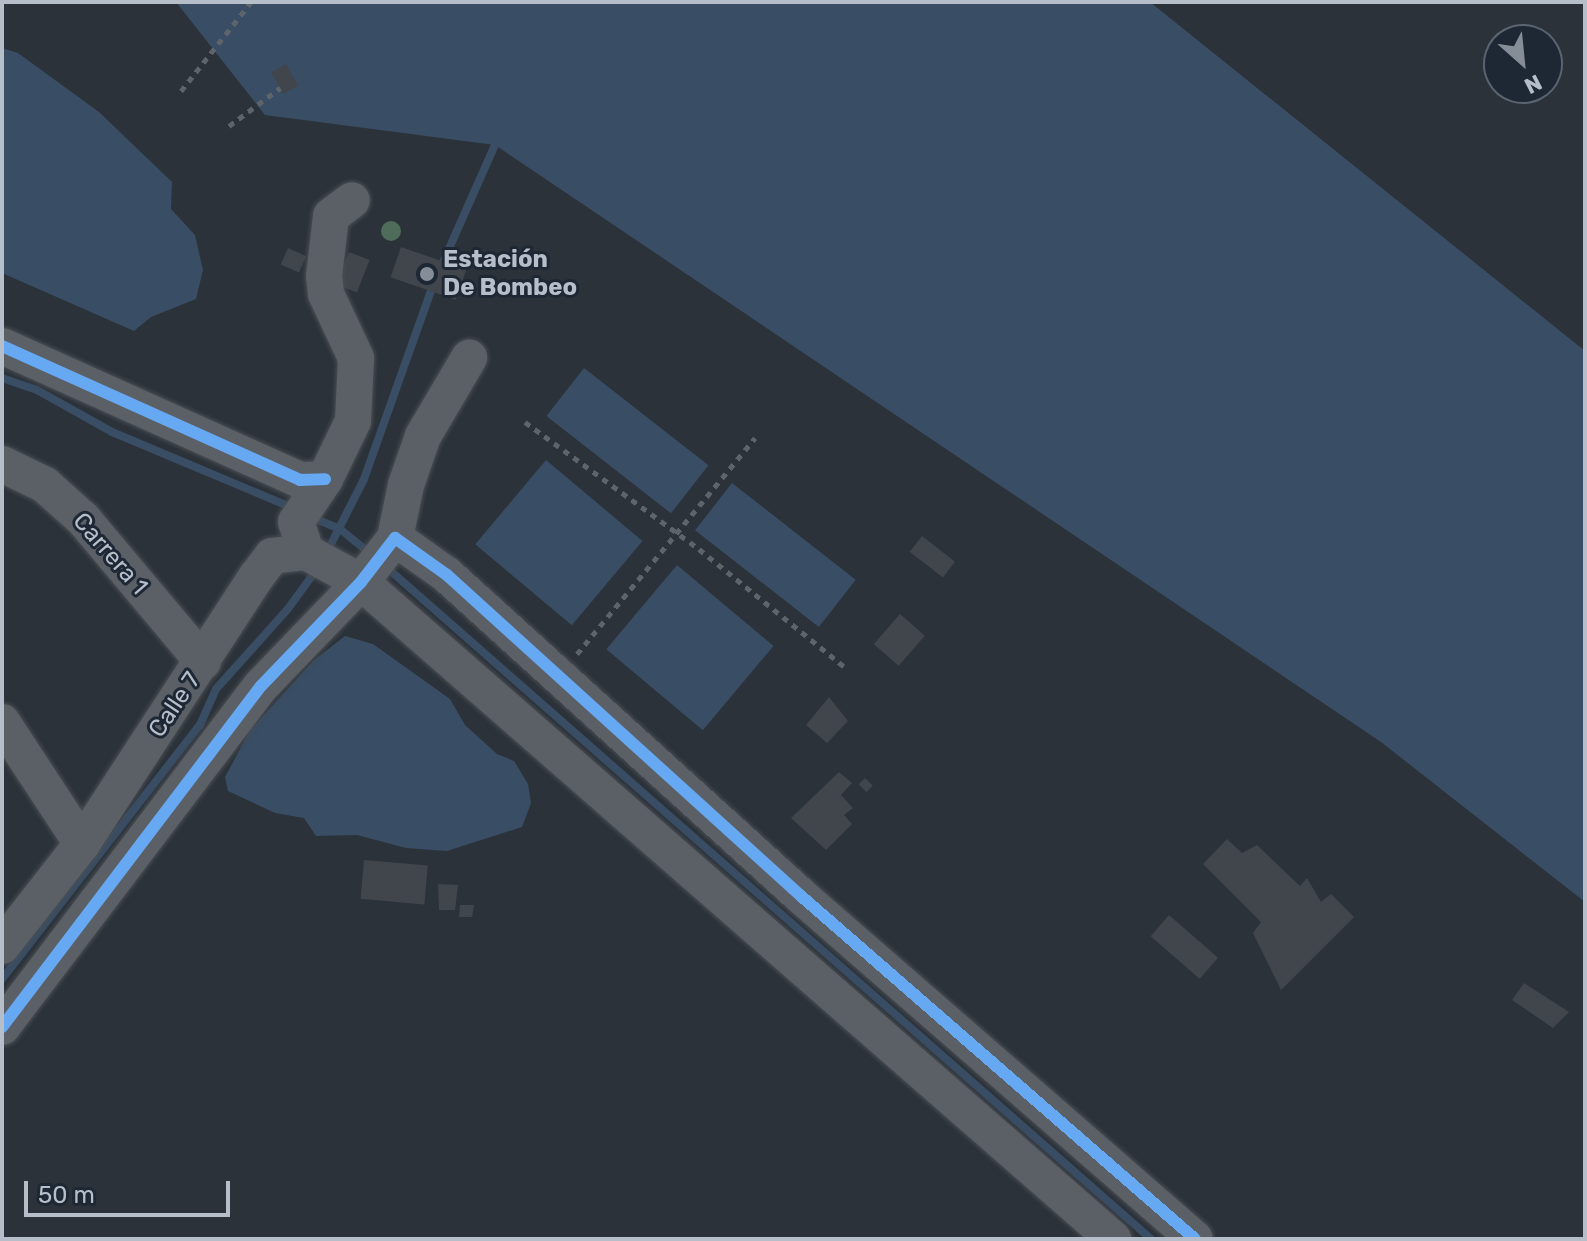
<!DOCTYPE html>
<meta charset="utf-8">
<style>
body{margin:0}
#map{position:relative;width:1587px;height:1241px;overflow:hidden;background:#2b3239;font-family:Rubik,sans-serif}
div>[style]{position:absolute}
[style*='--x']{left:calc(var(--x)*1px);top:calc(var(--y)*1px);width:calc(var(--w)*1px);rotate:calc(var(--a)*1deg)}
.water>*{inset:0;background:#394d64;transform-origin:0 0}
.stream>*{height:8px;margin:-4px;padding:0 4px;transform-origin:4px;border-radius:4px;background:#394d64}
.building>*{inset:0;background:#40464c;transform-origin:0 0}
.path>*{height:5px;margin-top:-2.5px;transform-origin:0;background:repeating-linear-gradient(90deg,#5e656a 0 6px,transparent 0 12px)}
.roads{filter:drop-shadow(0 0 2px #494e53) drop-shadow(0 0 2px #494e53)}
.minor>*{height:36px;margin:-18px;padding:0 18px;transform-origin:18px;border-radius:18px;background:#5b6067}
.cycleway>*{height:12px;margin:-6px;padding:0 6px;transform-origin:6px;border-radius:6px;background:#66a8f1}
.trees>*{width:20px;height:20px;margin:-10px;border-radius:50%;background:#4f6b59}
.dots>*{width:22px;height:22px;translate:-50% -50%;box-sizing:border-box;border:4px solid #1e2834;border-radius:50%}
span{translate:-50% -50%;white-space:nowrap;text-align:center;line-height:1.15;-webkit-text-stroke:6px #1e2834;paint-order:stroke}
.poi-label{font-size:24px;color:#b5bec9;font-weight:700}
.left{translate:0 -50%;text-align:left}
.street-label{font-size:24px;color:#b5bec9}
.frame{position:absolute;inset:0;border:4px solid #b5bec9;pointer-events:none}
.north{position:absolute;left:1483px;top:24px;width:80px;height:80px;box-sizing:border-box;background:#1e2834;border:2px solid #5a6470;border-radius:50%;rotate:153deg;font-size:22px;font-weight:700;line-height:32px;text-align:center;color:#b5bec9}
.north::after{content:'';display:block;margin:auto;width:28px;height:36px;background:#858d97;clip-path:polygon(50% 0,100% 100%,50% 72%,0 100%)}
.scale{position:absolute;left:24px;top:1181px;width:206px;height:36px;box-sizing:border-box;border:4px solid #b5bec9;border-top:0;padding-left:10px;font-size:24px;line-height:28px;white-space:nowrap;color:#b5bec9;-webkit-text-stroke:6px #1e2834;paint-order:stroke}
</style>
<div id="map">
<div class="water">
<i style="clip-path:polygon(176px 2px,1150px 2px,1585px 351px,1585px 902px,1381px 742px,495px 145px,265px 115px)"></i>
<i style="clip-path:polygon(2px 48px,18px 53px,99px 112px,172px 182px,171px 209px,195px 235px,203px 270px,196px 299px,151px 317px,134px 331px,2px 273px)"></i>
<i style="left:584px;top:368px;width:158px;height:61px;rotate:38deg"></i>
<i style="left:546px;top:460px;width:126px;height:110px;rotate:40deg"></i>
<i style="left:732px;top:483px;width:157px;height:60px;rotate:38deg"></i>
<i style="left:677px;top:565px;width:126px;height:110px;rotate:40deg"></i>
<i style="clip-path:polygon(345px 636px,373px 644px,450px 699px,465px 725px,497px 754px,514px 761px,528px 784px,531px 803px,522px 827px,447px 851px,406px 848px,357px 835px,316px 836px,304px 818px,275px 813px,228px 791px,225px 777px,250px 730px,314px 660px)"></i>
</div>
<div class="stream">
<i style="--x:440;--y:269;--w:136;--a:-66.1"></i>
<i style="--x:2;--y:378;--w:37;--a:19"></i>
<i style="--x:37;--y:390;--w:86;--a:29.2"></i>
<i style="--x:112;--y:432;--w:196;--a:22.8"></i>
<i style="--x:309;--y:516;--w:34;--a:23"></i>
<i style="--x:340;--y:529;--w:41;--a:39.1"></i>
<i style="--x:326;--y:554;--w:84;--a:-63.1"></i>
<i style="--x:364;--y:479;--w:206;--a:-70.4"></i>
<i style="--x:385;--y:566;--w:1020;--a:41.3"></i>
<i style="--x:2;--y:979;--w:322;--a:-52.1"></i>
<i style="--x:200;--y:725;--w:39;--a:-66"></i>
<i style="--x:216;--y:689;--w:106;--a:-48.1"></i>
<i style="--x:287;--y:610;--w:51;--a:-53.8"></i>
</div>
<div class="building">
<i style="left:286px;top:64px;width:25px;height:17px;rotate:61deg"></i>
<i style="left:401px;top:247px;width:69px;height:32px;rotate:19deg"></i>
<i style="left:288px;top:248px;width:20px;height:18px;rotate:24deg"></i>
<i style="left:349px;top:252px;width:22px;height:35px;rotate:21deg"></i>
<i style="left:922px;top:536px;width:42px;height:20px;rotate:38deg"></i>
<i style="left:900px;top:614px;width:33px;height:40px;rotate:41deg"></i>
<i style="clip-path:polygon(829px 697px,848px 721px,827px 743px,806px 725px)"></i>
<i style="clip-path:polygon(839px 772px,852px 783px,841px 795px,853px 808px,844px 815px,852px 824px,826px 850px,791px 818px)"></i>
<i style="left:865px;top:778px;width:11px;height:9px;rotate:45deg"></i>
<i style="clip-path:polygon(1227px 839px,1242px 853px,1257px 845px,1300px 886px,1307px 878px,1321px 902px,1331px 894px,1354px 917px,1281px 990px,1253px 933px,1261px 922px,1203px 864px)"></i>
<i style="left:364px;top:860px;width:64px;height:39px;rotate:5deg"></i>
<i style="clip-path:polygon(438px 884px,458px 885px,455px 910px,439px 910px)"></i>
<i style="clip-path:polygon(460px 905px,474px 905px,472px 917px,459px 917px)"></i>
<i style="left:1169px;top:915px;width:65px;height:28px;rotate:41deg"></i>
<i style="clip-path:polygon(1524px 983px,1569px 1012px,1553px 1028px,1512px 1000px)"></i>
</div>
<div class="path">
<i style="--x:181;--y:91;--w:113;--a:-51.8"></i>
<i style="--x:229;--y:126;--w:64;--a:-36.7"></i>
<i style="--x:525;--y:422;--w:215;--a:36.1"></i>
<i style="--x:699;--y:549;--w:189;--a:39"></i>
<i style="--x:577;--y:654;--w:280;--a:-50.5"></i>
</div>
<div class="roads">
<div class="minor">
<i style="--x:2;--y:346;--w:327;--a:24.2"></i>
<i style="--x:300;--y:480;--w:25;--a:-2"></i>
<i style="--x:2;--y:464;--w:48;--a:26"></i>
<i style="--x:45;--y:485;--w:52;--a:41.9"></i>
<i style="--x:84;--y:520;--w:185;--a:50"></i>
<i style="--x:395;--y:538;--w:64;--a:35.4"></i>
<i style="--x:447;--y:575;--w:478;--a:42.2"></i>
<i style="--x:801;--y:896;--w:522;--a:41.04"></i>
<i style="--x:306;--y:552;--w:63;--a:28.6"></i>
<i style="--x:361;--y:582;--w:999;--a:41.14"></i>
<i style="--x:2;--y:722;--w:146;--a:56.7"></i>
<i style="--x:2;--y:946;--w:130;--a:-51.9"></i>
<i style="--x:82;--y:844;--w:320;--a:-56.9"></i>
<i style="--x:257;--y:576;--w:25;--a:-53"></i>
<i style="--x:272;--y:556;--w:34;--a:-7"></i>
<i style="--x:306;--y:552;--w:32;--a:-108"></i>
<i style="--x:296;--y:522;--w:52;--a:-56"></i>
<i style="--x:325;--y:479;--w:64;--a:-64.2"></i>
<i style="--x:353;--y:421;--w:63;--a:-87.3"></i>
<i style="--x:356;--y:358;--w:71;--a:-115.1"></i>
<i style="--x:326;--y:294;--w:18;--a:-96"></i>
<i style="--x:324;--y:276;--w:60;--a:-83.3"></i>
<i style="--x:331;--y:216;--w:26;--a:-37"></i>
<i style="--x:2;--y:1027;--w:428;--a:-52.8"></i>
<i style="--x:261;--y:686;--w:144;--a:-46.1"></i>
<i style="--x:361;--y:582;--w:56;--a:-52.3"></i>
<i style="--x:395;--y:538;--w:54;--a:-78.3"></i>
<i style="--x:406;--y:485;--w:52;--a:-70.9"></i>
<i style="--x:423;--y:436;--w:91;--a:-59.5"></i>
</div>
</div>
<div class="cycleway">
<i style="--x:2;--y:346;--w:327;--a:24.2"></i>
<i style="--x:300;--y:480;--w:25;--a:-2"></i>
<i style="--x:2;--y:1027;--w:428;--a:-52.8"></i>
<i style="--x:261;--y:686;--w:144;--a:-46.1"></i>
<i style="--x:361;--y:582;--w:56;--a:-52.3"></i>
<i style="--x:395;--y:538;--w:64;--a:35.4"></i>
<i style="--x:447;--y:575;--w:478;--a:42.2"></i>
<i style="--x:801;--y:896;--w:522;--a:41.04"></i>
</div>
<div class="trees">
<i style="left:391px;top:231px"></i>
</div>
<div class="dots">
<i style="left:427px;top:274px;background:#858d97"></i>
</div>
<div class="poi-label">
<span class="left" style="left:443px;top:274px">Estación<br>De Bombeo</span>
</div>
<div class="street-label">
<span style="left:110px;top:554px;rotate:49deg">Carrera 1</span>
<span style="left:175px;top:705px;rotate:-56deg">Calle 7</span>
</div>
<div class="frame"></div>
<div class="north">N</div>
<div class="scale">50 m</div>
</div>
